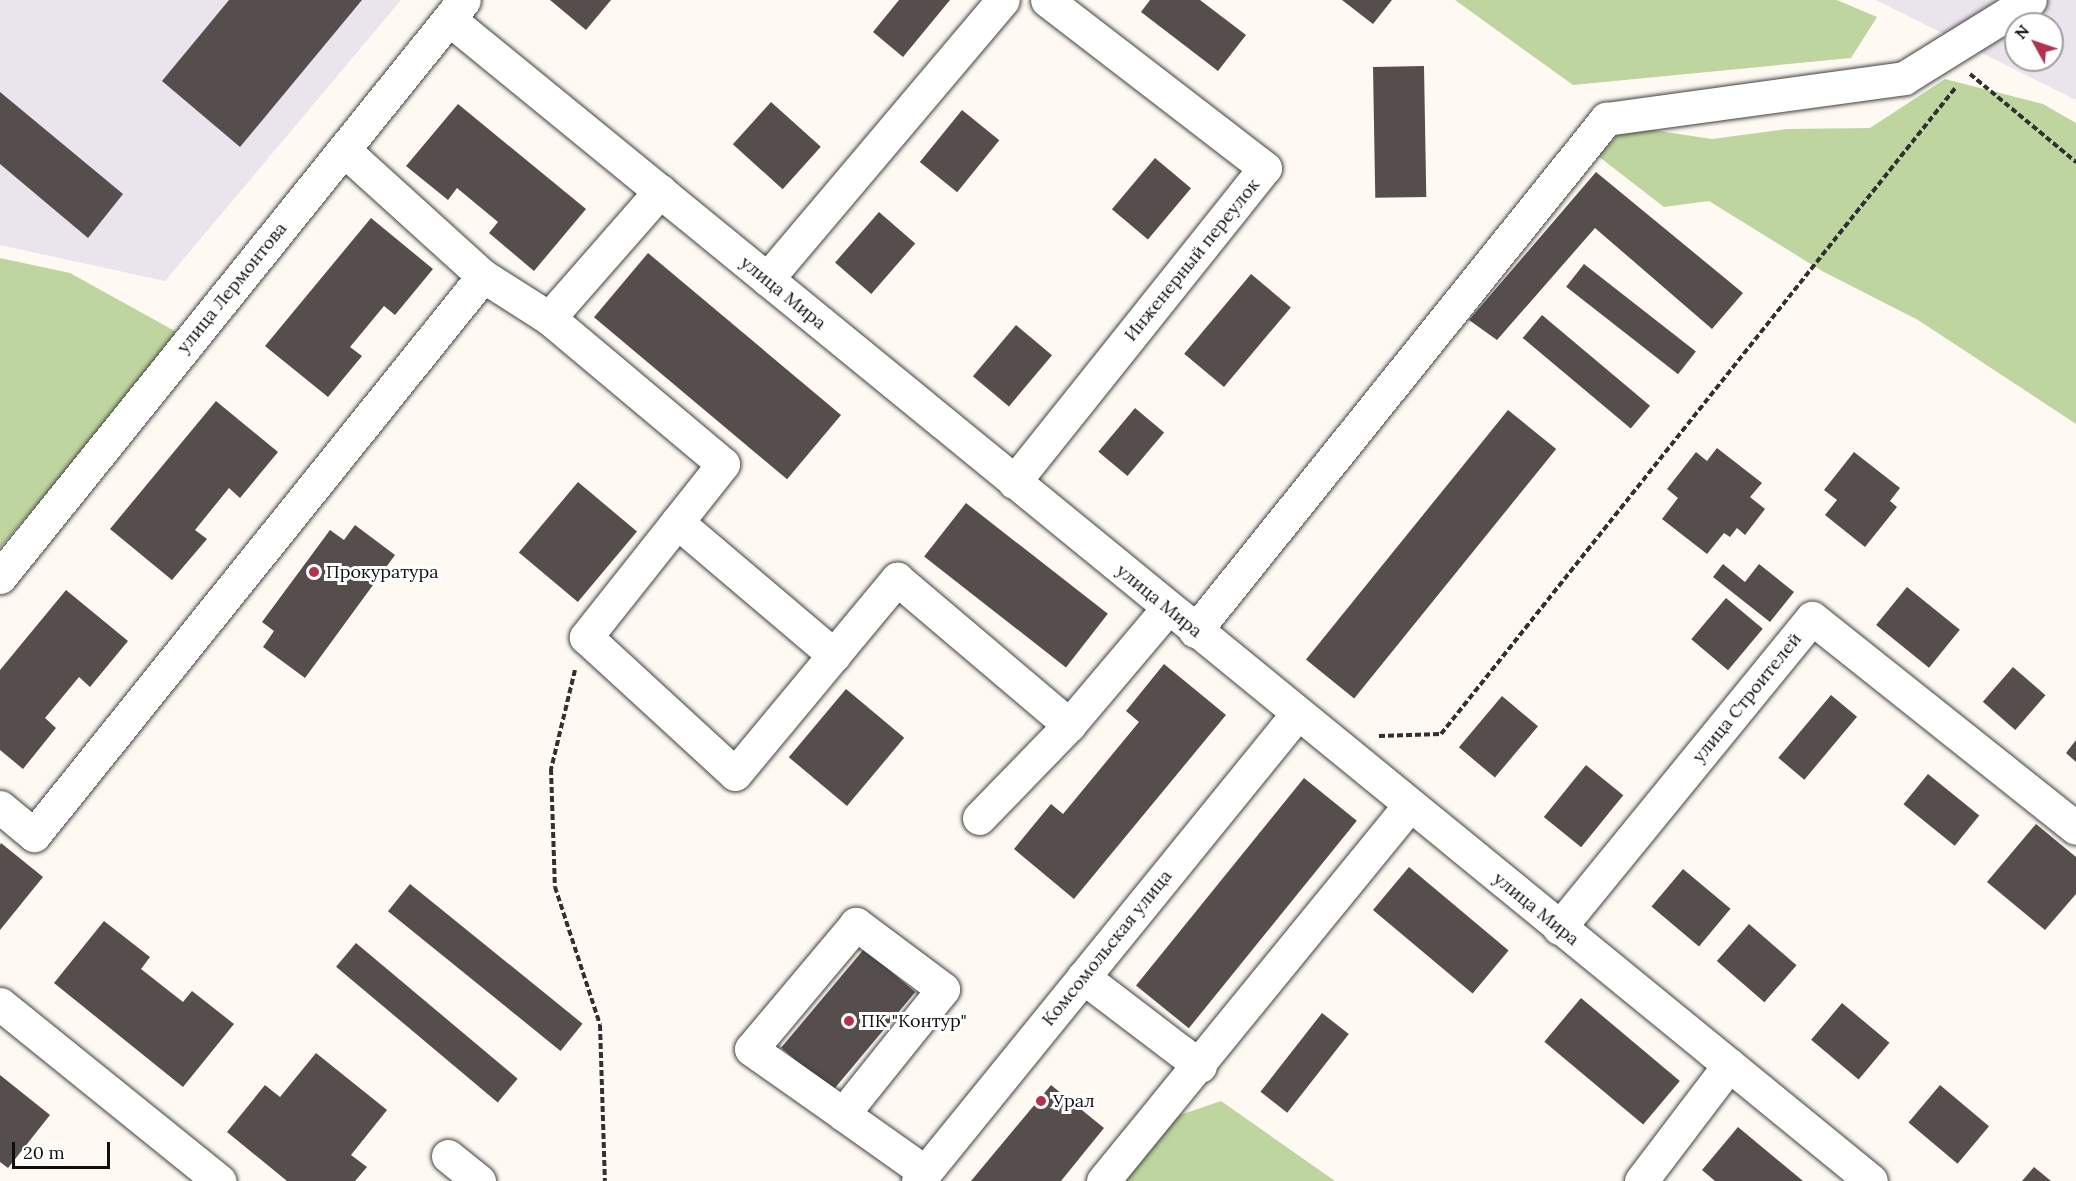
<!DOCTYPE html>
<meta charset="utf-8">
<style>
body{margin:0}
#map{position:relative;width:2076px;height:1181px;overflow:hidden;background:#fef9f2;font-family:Lora,serif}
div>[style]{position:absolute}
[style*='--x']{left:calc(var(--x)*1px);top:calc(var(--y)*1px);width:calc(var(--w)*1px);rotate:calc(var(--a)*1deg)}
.industrial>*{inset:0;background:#eae4ec}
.forest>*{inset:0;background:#bfd59f}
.building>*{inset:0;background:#564e4c;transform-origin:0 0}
.path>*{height:4px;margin-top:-2px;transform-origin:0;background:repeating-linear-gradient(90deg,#313131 0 6px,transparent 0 9px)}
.roads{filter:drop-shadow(0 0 2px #424242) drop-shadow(0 0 2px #424242)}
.minor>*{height:33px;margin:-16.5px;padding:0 16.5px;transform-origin:16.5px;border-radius:16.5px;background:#fff}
.dots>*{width:16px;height:16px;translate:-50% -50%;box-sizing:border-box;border:3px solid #fff;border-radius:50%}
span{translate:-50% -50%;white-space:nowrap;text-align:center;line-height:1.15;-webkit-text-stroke:6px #fff;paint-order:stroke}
.street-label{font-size:18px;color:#0f0f0f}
.poi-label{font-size:18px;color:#0f0f0f}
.left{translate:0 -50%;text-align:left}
.north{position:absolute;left:2004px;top:12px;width:60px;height:60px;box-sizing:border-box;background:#fff;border:2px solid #9f9f9f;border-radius:50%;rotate:310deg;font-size:16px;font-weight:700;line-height:24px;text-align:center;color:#0f0f0f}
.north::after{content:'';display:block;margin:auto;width:21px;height:27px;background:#b2344c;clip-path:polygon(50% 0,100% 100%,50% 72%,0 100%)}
.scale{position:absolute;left:12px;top:1142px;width:98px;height:27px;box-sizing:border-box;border:3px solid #0f0f0f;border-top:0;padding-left:8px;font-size:18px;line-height:21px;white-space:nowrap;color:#0f0f0f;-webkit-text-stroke:4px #fff;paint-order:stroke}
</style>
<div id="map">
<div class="industrial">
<i style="clip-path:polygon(0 0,401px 0,165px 281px,0 245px)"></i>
<i style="clip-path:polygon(evenodd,1876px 0,2076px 0,2076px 100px,1876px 0,2016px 24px,2052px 24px,2052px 60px,2016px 60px,2016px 24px)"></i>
</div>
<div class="forest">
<i style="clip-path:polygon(1455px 0,1837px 0,1877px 17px,1851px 58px,1573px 85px)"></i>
<i style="clip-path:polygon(1945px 79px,2043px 104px,2076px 123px,2076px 424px,1918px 320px,1822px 271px,1709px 201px,1664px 207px,1598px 156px,1626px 126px,1712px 139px,1787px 129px,1870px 128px)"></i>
<i style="clip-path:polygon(0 258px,70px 273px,182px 335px,0 548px)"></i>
<i style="clip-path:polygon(1221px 1101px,1335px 1181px,1111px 1181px,1160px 1122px)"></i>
</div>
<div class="building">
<i style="clip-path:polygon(229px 0,362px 0,240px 147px,162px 81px)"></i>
<i style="clip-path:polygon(550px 0,611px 0,586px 30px)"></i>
<i style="clip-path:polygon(899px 0,950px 0,903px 57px,873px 32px)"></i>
<i style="clip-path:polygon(1150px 0,1200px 0,1246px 35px,1218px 71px,1141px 12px)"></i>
<i style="clip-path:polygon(1342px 0,1392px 0,1373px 24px)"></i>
<i style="left:1424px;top:66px;width:131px;height:51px;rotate:89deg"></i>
<i style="clip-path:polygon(0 92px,123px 194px,88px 238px,0 164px)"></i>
<i style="left:771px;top:102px;width:67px;height:57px;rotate:42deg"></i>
<i style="clip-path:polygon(458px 104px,586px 209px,534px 271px,489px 233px,498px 222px,457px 188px,448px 200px,406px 166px)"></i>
<i style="left:962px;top:110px;width:48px;height:67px;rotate:39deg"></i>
<i style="left:1155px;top:158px;width:47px;height:67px;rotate:40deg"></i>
<i style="clip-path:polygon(1596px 172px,1743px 293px,1712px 329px,1595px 228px,1497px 340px,1469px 320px)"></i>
<i style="left:879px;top:212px;width:48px;height:67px;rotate:41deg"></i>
<i style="clip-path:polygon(371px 218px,433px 269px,395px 315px,384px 306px,350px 347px,362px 356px,328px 397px,265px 346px)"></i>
<i style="left:648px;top:253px;width:252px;height:84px;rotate:40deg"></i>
<i style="left:1584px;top:264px;width:142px;height:29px;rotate:38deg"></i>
<i style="left:1251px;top:274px;width:52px;height:104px;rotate:40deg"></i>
<i style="left:1542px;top:315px;width:141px;height:30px;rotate:40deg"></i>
<i style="left:1016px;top:325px;width:47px;height:67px;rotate:40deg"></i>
<i style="clip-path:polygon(216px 401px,278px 452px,240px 498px,229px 488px,195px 530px,207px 539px,172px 580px,110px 529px)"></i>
<i style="left:1135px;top:408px;width:38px;height:57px;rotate:40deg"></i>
<i style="left:1508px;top:410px;width:62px;height:321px;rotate:39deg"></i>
<i style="clip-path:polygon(1717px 448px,1762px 483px,1750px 497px,1765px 509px,1745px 535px,1737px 528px,1730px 537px,1724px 533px,1707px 554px,1662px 519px,1678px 498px,1667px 489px,1696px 452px,1707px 461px)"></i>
<i style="clip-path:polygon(1854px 452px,1900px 488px,1890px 501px,1897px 507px,1865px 547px,1825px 515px,1837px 500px,1824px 490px)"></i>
<i style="left:578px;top:482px;width:77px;height:92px;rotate:40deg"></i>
<i style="left:966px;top:503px;width:180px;height:68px;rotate:38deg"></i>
<i style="clip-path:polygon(355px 525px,395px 555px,305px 678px,263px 647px,274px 631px,262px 622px,330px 530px,344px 540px)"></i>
<i style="clip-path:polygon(1723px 564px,1745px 582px,1759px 564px,1794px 592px,1770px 622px,1713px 577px)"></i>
<i style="left:1907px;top:587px;width:68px;height:49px;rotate:39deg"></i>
<i style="clip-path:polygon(66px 590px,128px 641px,90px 687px,79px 677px,45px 718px,56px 728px,23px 769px,0 750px,0 670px)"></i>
<i style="left:1726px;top:598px;width:48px;height:54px;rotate:40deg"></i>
<i style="clip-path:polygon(1164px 664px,1226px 715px,1074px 899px,1014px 849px,1051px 804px,1063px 814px,1139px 722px,1126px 711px)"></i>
<i style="left:2013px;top:667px;width:43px;height:46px;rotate:41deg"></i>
<i style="left:846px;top:689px;width:76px;height:89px;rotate:40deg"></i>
<i style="left:1831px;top:695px;width:34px;height:82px;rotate:40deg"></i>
<i style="left:1502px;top:696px;width:47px;height:67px;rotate:40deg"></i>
<i style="clip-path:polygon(2076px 740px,2076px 762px,2066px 753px)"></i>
<i style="left:1586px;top:765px;width:48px;height:67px;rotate:39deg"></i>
<i style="left:1928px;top:774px;width:66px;height:39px;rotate:39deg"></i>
<i style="left:1304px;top:778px;width:68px;height:267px;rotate:39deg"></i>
<i style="clip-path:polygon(2036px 824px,2076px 857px,2076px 894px,2045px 930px,1987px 882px)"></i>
<i style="clip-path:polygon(1px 843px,43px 877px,0 930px,0 845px)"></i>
<i style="left:1409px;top:867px;width:130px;height:56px;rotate:40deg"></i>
<i style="left:1683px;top:869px;width:62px;height:49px;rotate:40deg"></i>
<i style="left:410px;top:884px;width:222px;height:35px;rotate:39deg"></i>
<i style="clip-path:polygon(104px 921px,150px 957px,141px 969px,183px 1002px,192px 991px,234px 1024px,183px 1087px,54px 983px)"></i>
<i style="left:1749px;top:924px;width:63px;height:49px;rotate:41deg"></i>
<i style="left:356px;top:943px;width:211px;height:31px;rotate:40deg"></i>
<i style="left:864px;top:949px;width:67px;height:129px;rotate:40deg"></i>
<i style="left:1581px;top:998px;width:129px;height:57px;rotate:40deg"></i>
<i style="left:1842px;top:1003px;width:62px;height:48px;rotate:40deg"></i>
<i style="left:1322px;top:1013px;width:34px;height:100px;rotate:38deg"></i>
<i style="clip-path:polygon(316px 1053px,387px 1110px,351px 1155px,367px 1167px,355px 1181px,287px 1181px,227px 1132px,265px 1085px,280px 1097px)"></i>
<i style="clip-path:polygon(0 1075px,50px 1115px,8px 1168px,0 1162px)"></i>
<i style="clip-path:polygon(1051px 1085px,1104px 1128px,1061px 1181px,971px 1181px)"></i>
<i style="left:1940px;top:1085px;width:64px;height:49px;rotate:40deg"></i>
<i style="clip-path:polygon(1738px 1127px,1803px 1181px,1715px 1181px,1702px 1170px)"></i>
<i style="clip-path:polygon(2034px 1167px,2051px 1181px,2022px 1181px)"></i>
</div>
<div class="path">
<i style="--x:1970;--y:74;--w:138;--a:39.7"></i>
<i style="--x:575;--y:670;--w:102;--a:103.6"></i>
<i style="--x:551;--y:769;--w:118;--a:88.1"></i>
<i style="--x:555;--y:887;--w:145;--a:71.9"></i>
<i style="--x:600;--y:1025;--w:156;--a:88.2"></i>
<i style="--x:1379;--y:736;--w:62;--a:-1.8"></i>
<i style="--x:1441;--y:734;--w:827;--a:-51.48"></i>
</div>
<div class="roads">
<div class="minor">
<i style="--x:449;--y:19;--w:1836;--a:39.25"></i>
<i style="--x:344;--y:150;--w:188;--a:42.2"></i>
<i style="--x:483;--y:276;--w:78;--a:32.5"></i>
<i style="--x:549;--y:318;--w:227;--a:40"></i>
<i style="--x:723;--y:464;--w:221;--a:128.4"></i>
<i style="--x:586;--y:637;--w:202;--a:42.6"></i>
<i style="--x:735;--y:774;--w:254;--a:-50.3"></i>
<i style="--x:897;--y:579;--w:226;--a:40.3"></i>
<i style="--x:767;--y:279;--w:365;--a:-49.8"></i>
<i style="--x:549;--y:318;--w:169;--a:-48.8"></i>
<i style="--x:1014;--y:482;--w:402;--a:-51.4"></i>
<i style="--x:1265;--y:168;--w:275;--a:-142.4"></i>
<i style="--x:677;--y:522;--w:206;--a:40.3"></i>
<i style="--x:0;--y:577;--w:740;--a:-51.2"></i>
<i style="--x:1195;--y:631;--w:657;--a:-51.24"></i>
<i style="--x:1606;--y:119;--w:301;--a:-7.8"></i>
<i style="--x:1904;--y:78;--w:148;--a:-31.8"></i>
<i style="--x:0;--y:807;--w:44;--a:39.5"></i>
<i style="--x:34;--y:835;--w:717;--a:-51.23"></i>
<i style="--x:979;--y:818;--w:129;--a:-45.9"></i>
<i style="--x:1069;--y:725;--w:153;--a:-49.8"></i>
<i style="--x:1559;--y:928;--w:400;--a:-50.8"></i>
<i style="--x:1812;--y:618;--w:337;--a:38.5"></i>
<i style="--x:1083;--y:977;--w:147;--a:37.3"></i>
<i style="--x:0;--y:1004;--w:282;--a:38.9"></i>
<i style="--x:843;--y:1114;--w:160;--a:-51.3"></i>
<i style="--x:943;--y:989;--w:109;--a:-143.2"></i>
<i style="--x:856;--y:924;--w:163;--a:130"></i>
<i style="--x:751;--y:1049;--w:113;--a:35.2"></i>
<i style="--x:843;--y:1114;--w:100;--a:35.3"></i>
<i style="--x:448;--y:1156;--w:40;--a:39"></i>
<i style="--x:918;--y:1181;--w:601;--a:-50.94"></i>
<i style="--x:1103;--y:1181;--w:484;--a:-50.8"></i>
<i style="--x:1641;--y:1181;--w:146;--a:-52.8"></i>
</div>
</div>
<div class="dots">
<i style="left:314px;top:572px;background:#b2344c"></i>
<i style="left:849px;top:1021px;background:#b2344c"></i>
<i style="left:1041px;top:1101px;background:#b2344c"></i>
</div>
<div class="street-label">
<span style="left:1192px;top:260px;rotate:-51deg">Инженерный переулок</span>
<span style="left:232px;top:288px;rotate:-51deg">улица Лермонтова</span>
<span style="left:783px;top:293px;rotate:39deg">улица Мира</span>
<span style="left:1159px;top:601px;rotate:39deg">улица Мира</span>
<span style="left:1747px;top:698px;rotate:-51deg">улица Строителей</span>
<span style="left:1536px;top:909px;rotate:39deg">улица Мира</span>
<span style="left:1107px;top:948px;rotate:-51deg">Комсомольская улица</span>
</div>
<div class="poi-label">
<span class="left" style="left:326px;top:572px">Прокуратура</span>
<span class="left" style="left:861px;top:1021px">ПК "Контур"</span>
<span class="left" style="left:1053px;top:1101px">Урал</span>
</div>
<div class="north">N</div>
<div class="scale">20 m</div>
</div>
